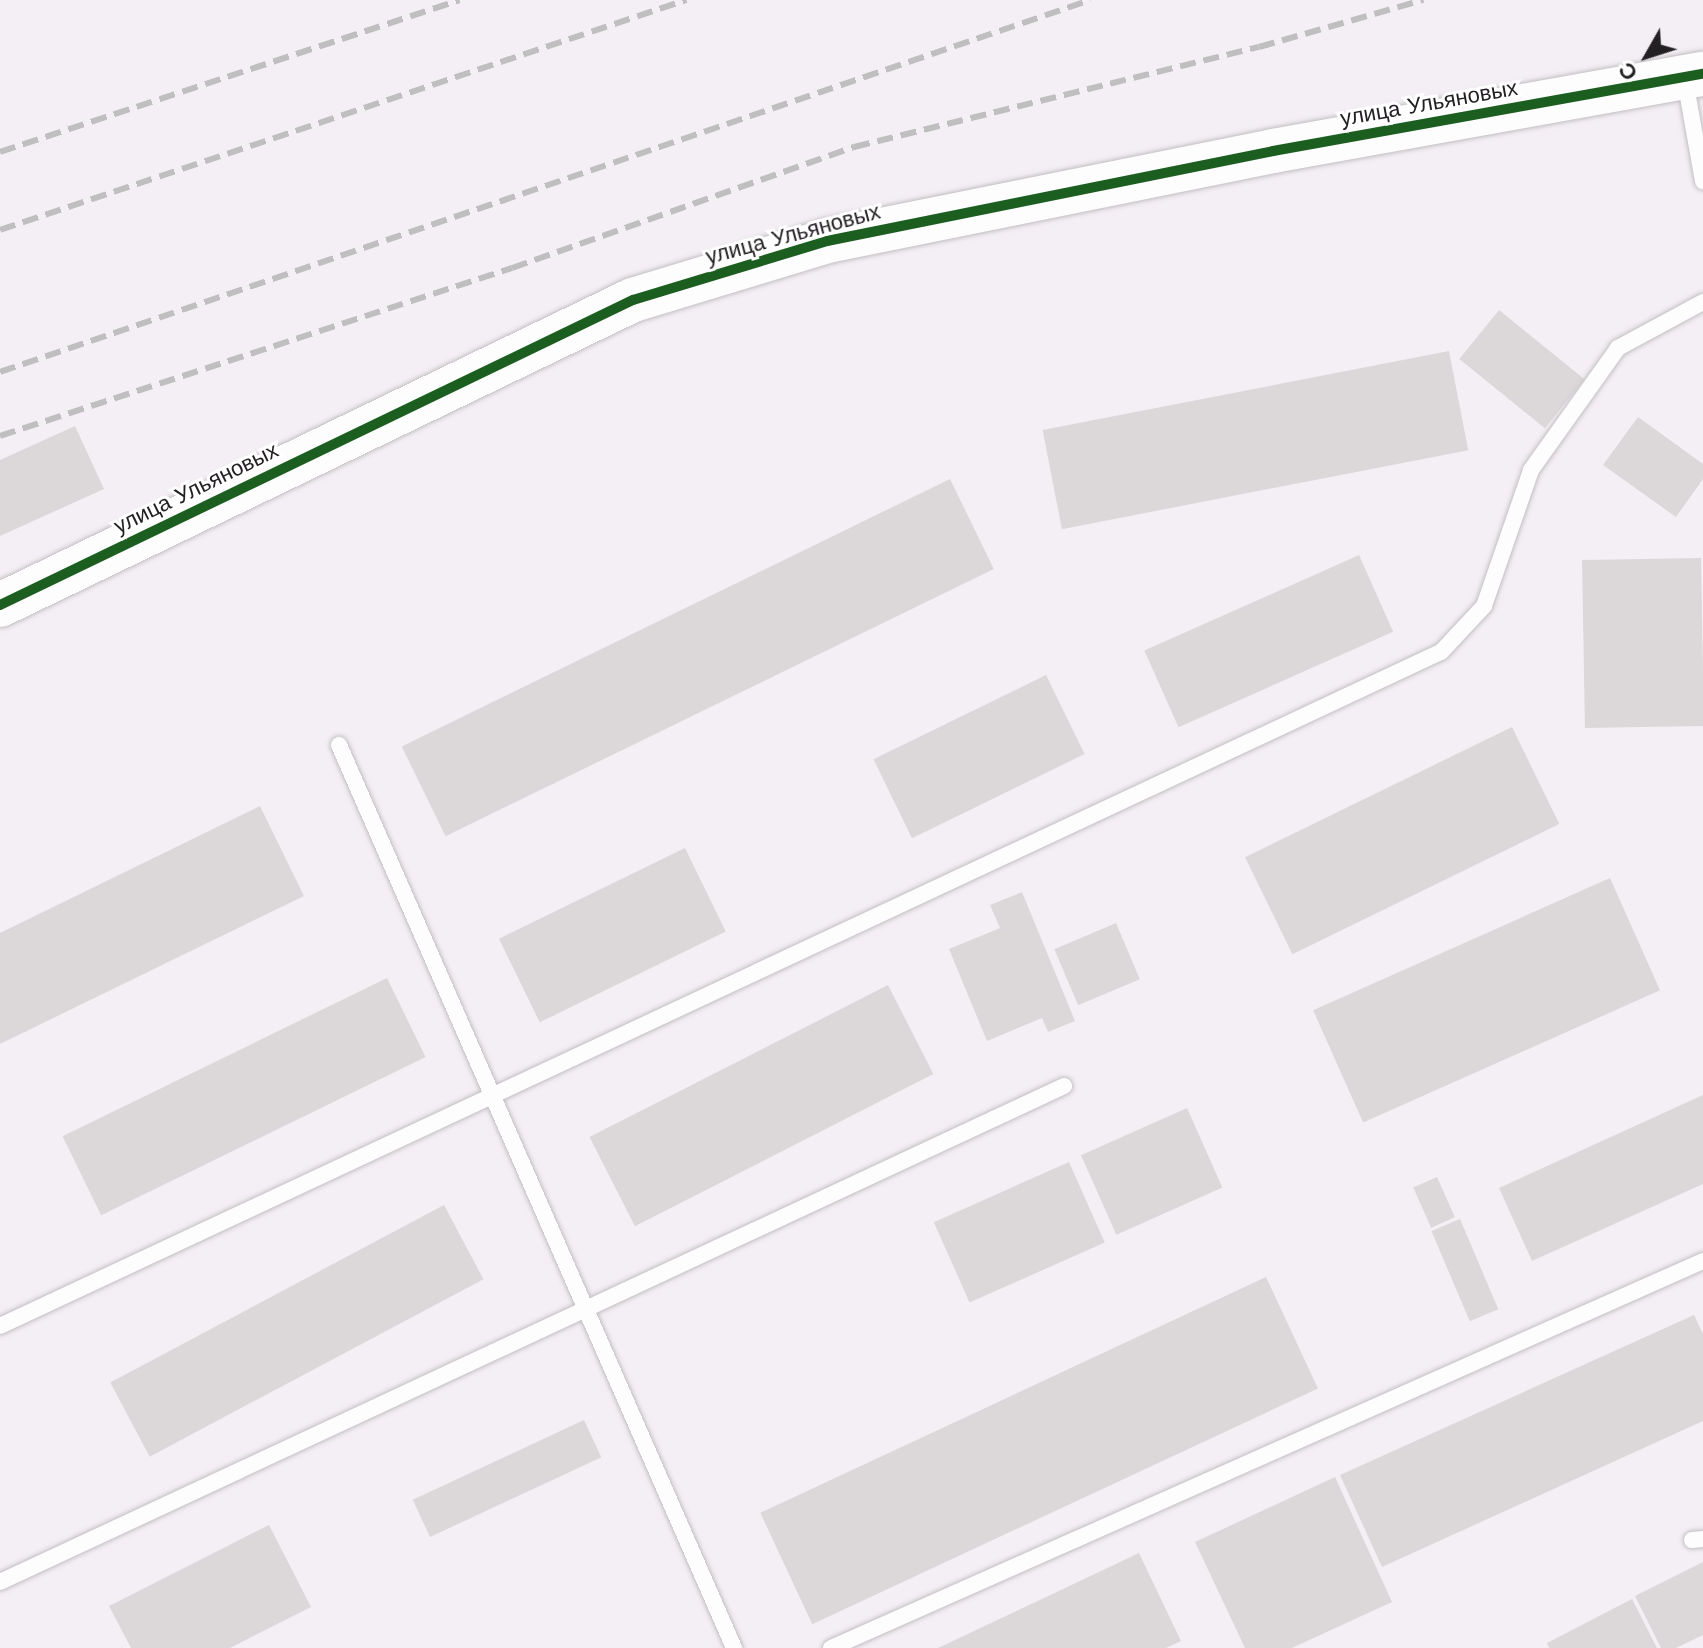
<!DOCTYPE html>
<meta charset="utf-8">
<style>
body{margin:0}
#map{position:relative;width:1703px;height:1648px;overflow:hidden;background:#f4eff4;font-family:"Work Sans",sans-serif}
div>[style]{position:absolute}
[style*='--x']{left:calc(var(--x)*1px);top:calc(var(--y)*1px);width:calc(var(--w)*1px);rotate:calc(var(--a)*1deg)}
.building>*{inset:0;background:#dcd8d9;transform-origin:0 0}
.roads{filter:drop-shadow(0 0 2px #c2bfc2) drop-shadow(0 0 2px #c2bfc2)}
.lane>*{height:16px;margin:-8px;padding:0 8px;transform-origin:8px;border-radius:8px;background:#fdfdfd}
.secondary>*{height:44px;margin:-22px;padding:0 22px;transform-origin:22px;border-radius:22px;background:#fdfdfd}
.rail>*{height:6px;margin-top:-3px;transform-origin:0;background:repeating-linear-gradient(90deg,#bfbfbf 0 16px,transparent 0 24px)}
.cycleway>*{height:10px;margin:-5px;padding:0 5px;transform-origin:5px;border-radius:5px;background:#1b5e20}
span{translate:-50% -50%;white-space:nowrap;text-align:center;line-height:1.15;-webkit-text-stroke:6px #fff;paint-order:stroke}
.street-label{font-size:22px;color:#232023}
.north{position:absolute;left:1607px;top:16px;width:80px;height:80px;-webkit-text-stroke:6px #fff;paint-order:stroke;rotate:231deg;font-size:22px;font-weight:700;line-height:32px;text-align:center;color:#232023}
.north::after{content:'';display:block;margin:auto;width:28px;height:36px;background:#232023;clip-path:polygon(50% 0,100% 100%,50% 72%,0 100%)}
</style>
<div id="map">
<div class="building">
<i style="left:1499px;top:310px;width:110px;height:63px;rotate:39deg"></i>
<i style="left:1449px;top:351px;width:101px;height:414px;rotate:79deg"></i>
<i style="clip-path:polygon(1638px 417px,1703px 464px,1703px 479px,1676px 517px,1603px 465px)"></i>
<i style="clip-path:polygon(75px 426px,104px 489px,0 536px,0 460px)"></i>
<i style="left:950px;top:479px;width:100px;height:610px;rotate:64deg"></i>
<i style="left:1359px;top:555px;width:84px;height:235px;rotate:66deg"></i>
<i style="left:1701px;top:558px;width:168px;height:119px;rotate:89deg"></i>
<i style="left:1046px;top:675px;width:88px;height:192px;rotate:64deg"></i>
<i style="left:1512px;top:727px;width:108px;height:297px;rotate:64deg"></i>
<i style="clip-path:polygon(260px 806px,304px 896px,0 1044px,0 933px)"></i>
<i style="left:685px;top:848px;width:93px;height:207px;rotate:64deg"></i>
<i style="left:1610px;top:878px;width:123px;height:325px;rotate:66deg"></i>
<i style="clip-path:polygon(1022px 892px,1075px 1021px,1048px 1032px,1042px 1018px,987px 1041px,949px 949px,1000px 928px,990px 905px)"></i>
<i style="left:1116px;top:923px;width:61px;height:67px;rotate:67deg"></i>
<i style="left:387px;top:978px;width:88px;height:361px;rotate:64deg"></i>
<i style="left:888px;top:985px;width:100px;height:335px;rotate:63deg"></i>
<i style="clip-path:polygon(1703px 1095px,1703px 1184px,1532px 1261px,1499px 1188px)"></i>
<i style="left:1187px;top:1108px;width:87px;height:116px;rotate:66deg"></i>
<i style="left:1069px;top:1162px;width:88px;height:148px;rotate:66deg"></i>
<i style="left:1437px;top:1177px;width:44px;height:26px;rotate:66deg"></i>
<i style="left:444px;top:1205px;width:84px;height:378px;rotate:62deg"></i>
<i style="left:1460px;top:1219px;width:98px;height:31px;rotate:67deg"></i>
<i style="left:1266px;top:1277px;width:123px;height:558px;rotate:65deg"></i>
<i style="clip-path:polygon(1694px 1315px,1703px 1334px,1703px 1421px,1382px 1567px,1340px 1475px)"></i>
<i style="left:584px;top:1420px;width:41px;height:189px;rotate:65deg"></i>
<i style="clip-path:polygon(1335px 1477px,1392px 1602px,1292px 1648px,1245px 1648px,1195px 1542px)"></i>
<i style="clip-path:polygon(269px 1525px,311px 1607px,230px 1648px,131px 1648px,109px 1606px)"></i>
<i style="clip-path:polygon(1139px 1553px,1181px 1641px,1166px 1648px,938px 1648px)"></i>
<i style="clip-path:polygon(1703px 1562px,1703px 1635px,1676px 1648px,1661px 1648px,1635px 1596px)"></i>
<i style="clip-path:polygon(1632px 1599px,1657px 1648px,1549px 1648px,1547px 1643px)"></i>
</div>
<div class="roads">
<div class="lane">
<i style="--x:1685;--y:80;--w:103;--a:79.9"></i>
<i style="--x:339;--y:745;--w:986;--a:66.37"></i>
<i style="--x:0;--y:1326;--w:1591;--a:-25.07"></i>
<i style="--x:1441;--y:652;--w:63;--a:-46.9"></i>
<i style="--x:1484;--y:606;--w:144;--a:-70.9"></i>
<i style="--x:1531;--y:470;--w:150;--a:-54.5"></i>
<i style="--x:1618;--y:348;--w:97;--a:-28.4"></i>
<i style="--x:1692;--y:1540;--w:11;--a:-5"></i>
<i style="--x:0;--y:1582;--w:1174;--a:-24.99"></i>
<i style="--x:831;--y:1648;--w:954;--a:-23.93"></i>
</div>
<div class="secondary">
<i style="--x:0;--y:605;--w:703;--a:-25.73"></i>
<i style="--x:633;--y:300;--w:203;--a:-16.9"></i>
<i style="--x:827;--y:241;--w:455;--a:-11.4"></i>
<i style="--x:1273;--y:151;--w:437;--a:-10.2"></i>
</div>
</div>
<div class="rail">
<i style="--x:0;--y:152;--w:484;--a:-18.3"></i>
<i style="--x:0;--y:230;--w:724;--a:-18.54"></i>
<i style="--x:0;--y:372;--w:1152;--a:-18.84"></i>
<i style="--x:0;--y:436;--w:539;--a:-18.17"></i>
<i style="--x:512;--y:268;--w:363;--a:-19.5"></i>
<i style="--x:854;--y:147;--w:417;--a:-13.9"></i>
<i style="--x:1259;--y:47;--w:171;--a:-16"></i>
</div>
<div class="cycleway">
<i style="--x:0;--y:605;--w:703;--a:-25.73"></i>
<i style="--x:633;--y:300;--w:203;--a:-16.9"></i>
<i style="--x:827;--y:241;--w:455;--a:-11.4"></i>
<i style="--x:1273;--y:151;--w:437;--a:-10.2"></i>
</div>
<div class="street-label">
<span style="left:1429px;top:103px;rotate:-10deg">улица Ульяновых</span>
<span style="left:793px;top:234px;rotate:-15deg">улица Ульяновых</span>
<span style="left:196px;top:488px;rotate:-26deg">улица Ульяновых</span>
</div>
<div class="north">С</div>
</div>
